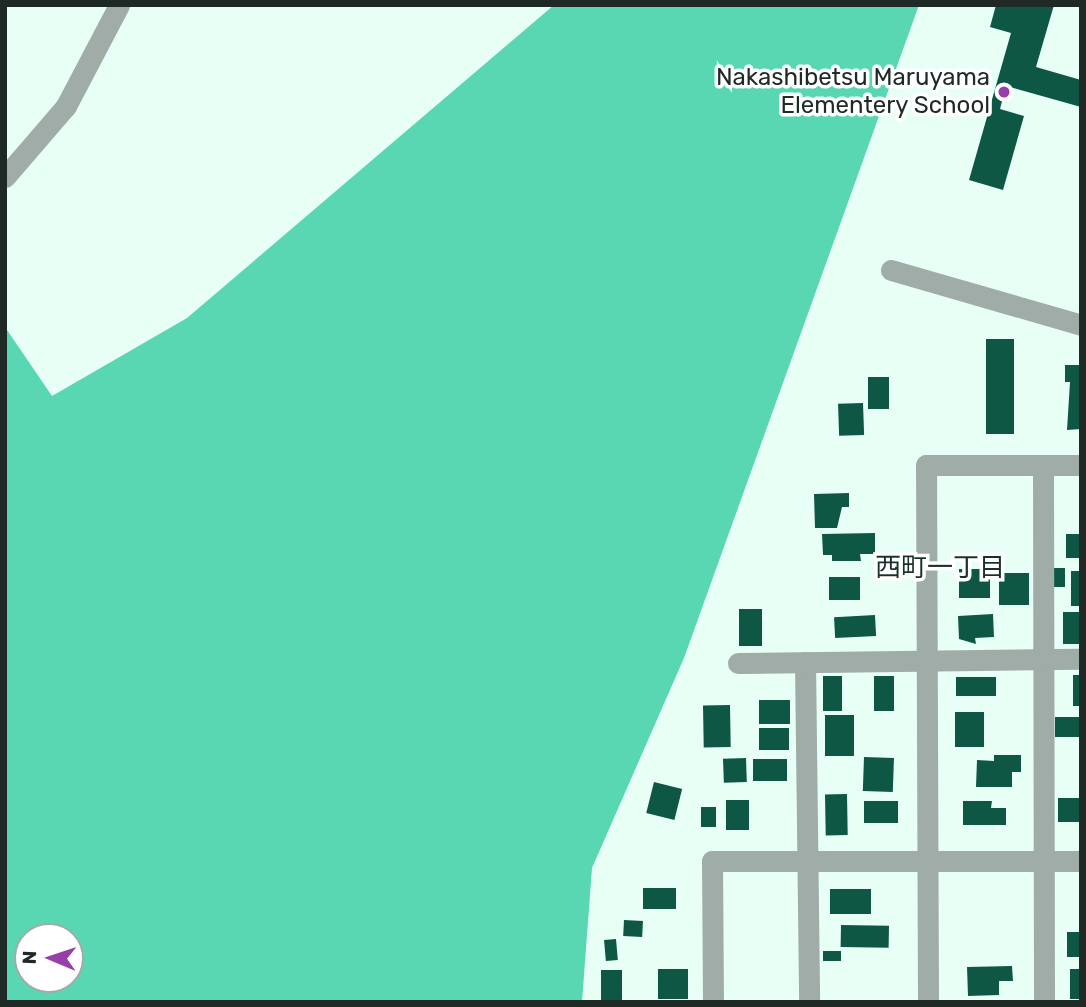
<!DOCTYPE html>
<meta charset="utf-8">
<style>
body{margin:0}
#map{position:relative;width:1086px;height:1007px;overflow:hidden;background:#e8fff6;font-family:Rubik,"Noto Sans JP",sans-serif}
div>[style]{position:absolute}
[style*='--x']{left:calc(var(--x)*1px);top:calc(var(--y)*1px);width:calc(var(--w)*1px);rotate:calc(var(--a)*1deg)}
.forest>*{inset:0;background:#58d7b2}
.building>*{inset:0;background:#0d5744;transform-origin:0 0}
.minor>*{height:21px;margin:-10.5px;padding:0 10.5px;transform-origin:10.5px;border-radius:10.5px;background:#a0aca8}
.dots>*{width:19px;height:19px;translate:-50% -50%;box-sizing:border-box;border:4px solid #fff;border-radius:50%}
span{translate:-50% -50%;white-space:nowrap;text-align:center;line-height:1.15;-webkit-text-stroke:7px #fff;paint-order:stroke}
.poi-label{font-size:24px;color:#1f2a26}
.right{translate:-100% -50%;text-align:right}
.neighbourhood-label{font-size:26px;color:#1a312a}
.frame{position:absolute;inset:0;border:7px solid #1f2a26;pointer-events:none}
.north{position:absolute;left:14px;top:923px;width:70px;height:70px;box-sizing:border-box;background:#fff;border:2px solid #a5aaa8;border-radius:50%;rotate:272deg;font-size:19px;font-weight:700;line-height:28px;text-align:center;color:#1f2a26}
.north::after{content:'';display:block;margin:auto;width:24px;height:32px;background:#983ea9;clip-path:polygon(50% 0,100% 100%,50% 72%,0 100%)}
</style>
<div id="map">
<div class="forest">
<i style="clip-path:polygon(evenodd,554px 5px,919px 5px,684px 658px,592px 868px,582px 1002px,5px 1002px,5px 327px,52px 396px,187px 318px,554px 5px,28px 937px,70px 937px,70px 979px,28px 979px,28px 937px)"></i>
</div>
<div class="building">
<i style="clip-path:polygon(996px 5px,1054px 5px,1036px 67px,1081px 80px,1081px 107px,1006px 86px,1000px 109px,1024px 116px,1003px 190px,969px 180px,1011px 33px,990px 27px)"></i>
<i style="left:986px;top:339px;width:28px;height:95px"></i>
<i style="clip-path:polygon(1065px 365px,1081px 365px,1081px 429px,1067px 430px,1070px 382px,1065px 382px)"></i>
<i style="left:868px;top:377px;width:21px;height:32px"></i>
<i style="left:863px;top:403px;width:32px;height:25px;rotate:88deg"></i>
<i style="clip-path:polygon(849px 493px,849px 507px,842px 507px,837px 528px,815px 528px,814px 494px)"></i>
<i style="clip-path:polygon(875px 533px,875px 554px,860px 554px,861px 561px,832px 561px,832px 555px,823px 555px,822px 534px)"></i>
<i style="left:1066px;top:534px;width:15px;height:24px"></i>
<i style="left:1065px;top:568px;width:19px;height:11px;rotate:90deg"></i>
<i style="left:959px;top:569px;width:31px;height:29px"></i>
<i style="left:1071px;top:571px;width:10px;height:35px"></i>
<i style="left:999px;top:573px;width:30px;height:32px"></i>
<i style="left:829px;top:577px;width:31px;height:23px"></i>
<i style="left:739px;top:609px;width:23px;height:37px"></i>
<i style="left:1063px;top:612px;width:18px;height:32px"></i>
<i style="clip-path:polygon(993px 614px,994px 637px,975px 638px,976px 644px,959px 639px,958px 616px)"></i>
<i style="left:875px;top:615px;width:21px;height:41px;rotate:87deg"></i>
<i style="left:1073px;top:675px;width:8px;height:31px"></i>
<i style="left:823px;top:676px;width:19px;height:35px"></i>
<i style="left:874px;top:676px;width:20px;height:35px"></i>
<i style="left:956px;top:677px;width:40px;height:19px"></i>
<i style="left:759px;top:700px;width:31px;height:24px"></i>
<i style="left:730px;top:705px;width:42px;height:27px;rotate:89deg"></i>
<i style="left:955px;top:712px;width:29px;height:35px"></i>
<i style="left:825px;top:715px;width:29px;height:41px"></i>
<i style="left:1081px;top:717px;width:20px;height:26px;rotate:90deg"></i>
<i style="left:759px;top:728px;width:30px;height:22px"></i>
<i style="clip-path:polygon(994px 755px,1021px 755px,1021px 772px,1012px 772px,1012px 787px,976px 787px,977px 760px,994px 761px)"></i>
<i style="left:864px;top:757px;width:30px;height:34px;rotate:2deg"></i>
<i style="left:746px;top:758px;width:24px;height:23px;rotate:88deg"></i>
<i style="left:753px;top:759px;width:34px;height:22px"></i>
<i style="left:654px;top:782px;width:29px;height:32px;rotate:14deg"></i>
<i style="left:847px;top:794px;width:41px;height:22px;rotate:89deg"></i>
<i style="left:1058px;top:798px;width:23px;height:24px"></i>
<i style="left:749px;top:800px;width:30px;height:23px;rotate:90deg"></i>
<i style="left:864px;top:801px;width:34px;height:22px"></i>
<i style="clip-path:polygon(963px 801px,992px 801px,991px 808px,1006px 808px,1006px 825px,963px 825px)"></i>
<i style="left:701px;top:807px;width:15px;height:20px"></i>
<i style="left:676px;top:888px;width:21px;height:33px;rotate:90deg"></i>
<i style="left:830px;top:889px;width:41px;height:25px"></i>
<i style="left:624px;top:920px;width:19px;height:16px;rotate:3deg"></i>
<i style="left:841px;top:925px;width:48px;height:22px;rotate:1deg"></i>
<i style="left:1067px;top:932px;width:14px;height:25px"></i>
<i style="left:616px;top:939px;width:21px;height:12px;rotate:85deg"></i>
<i style="left:823px;top:951px;width:18px;height:10px"></i>
<i style="clip-path:polygon(1012px 966px,1013px 981px,999px 981px,999px 995px,968px 996px,967px 967px)"></i>
<i style="left:658px;top:969px;width:30px;height:30px"></i>
<i style="left:1070px;top:969px;width:11px;height:30px"></i>
<i style="left:601px;top:970px;width:21px;height:32px"></i>
</div>
<div class="minor">
<i style="--x:5;--y:177;--w:94;--a:-49.3"></i>
<i style="--x:66;--y:106;--w:114;--a:-62.3"></i>
<i style="--x:891;--y:270;--w:198;--a:16.1"></i>
<i style="--x:1043;--y:465;--w:537;--a:89.89"></i>
<i style="--x:805;--y:662;--w:340;--a:89.3"></i>
<i style="--x:738;--y:663;--w:343;--a:-0.7"></i>
<i style="--x:713;--y:1002;--w:141;--a:-90.4"></i>
<i style="--x:712;--y:861;--w:369;--a:0"></i>
<i style="--x:928;--y:1002;--w:537;--a:-90.21"></i>
<i style="--x:926;--y:465;--w:155;--a:0"></i>
</div>
<div class="dots">
<i style="left:1004px;top:92px;background:#983ea9"></i>
</div>
<div class="poi-label">
<span class="right" style="left:990px;top:92px">Nakashibetsu Maruyama<br>Elementery School</span>
</div>
<div class="neighbourhood-label">
<span style="left:940px;top:568px">西町一丁目</span>
</div>
<div class="frame"></div>
<div class="north">N</div>
</div>
